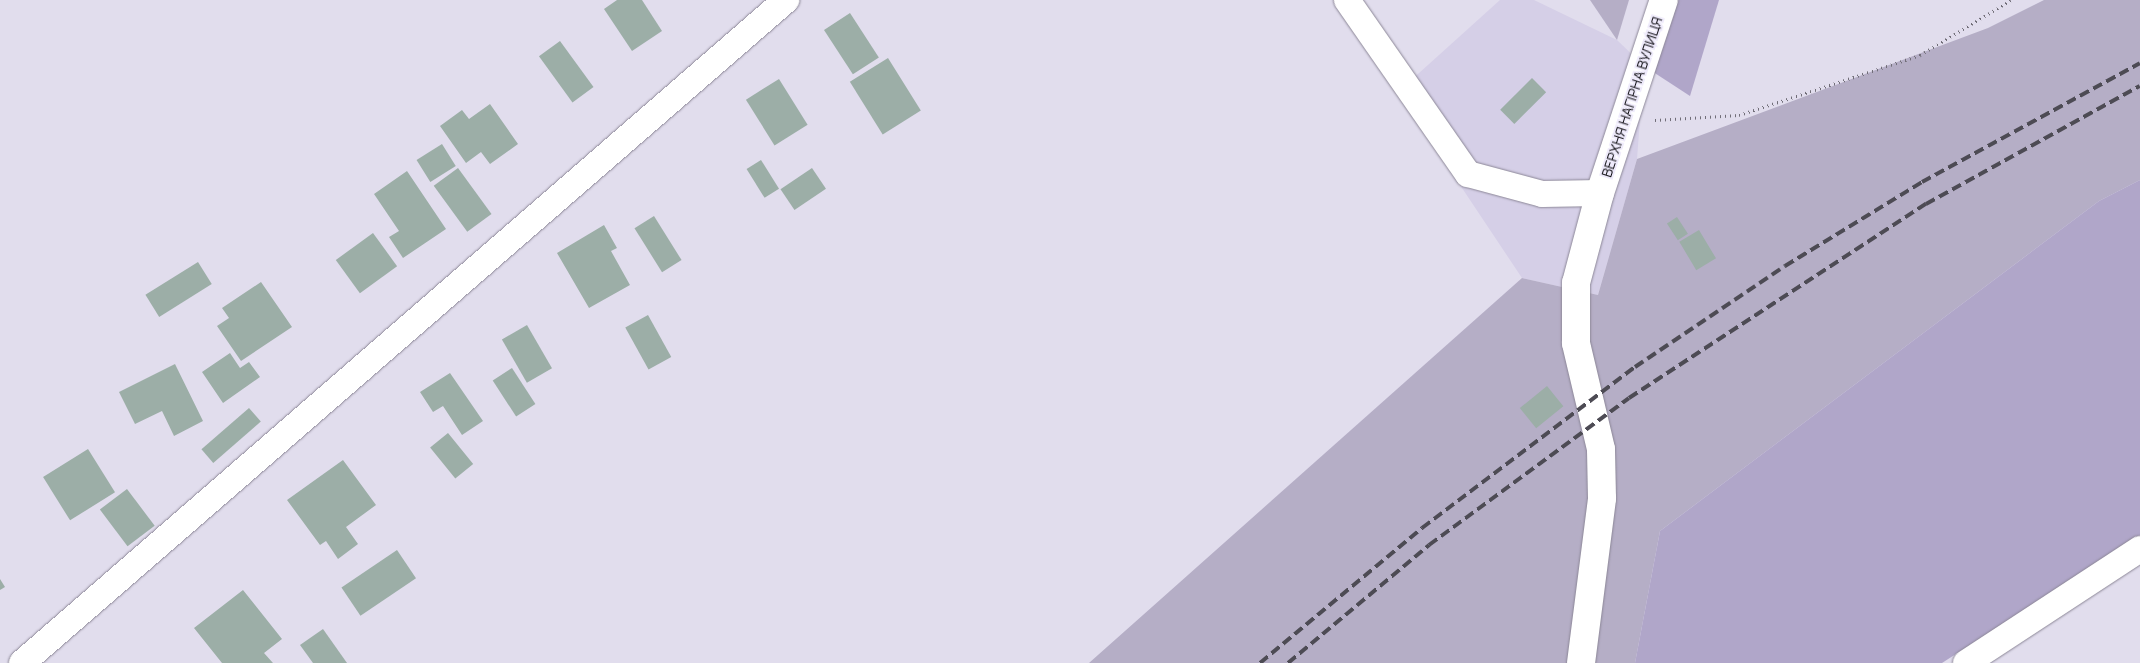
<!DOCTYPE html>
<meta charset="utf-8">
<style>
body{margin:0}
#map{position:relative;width:2140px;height:663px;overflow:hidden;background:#e1dded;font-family:Manrope,sans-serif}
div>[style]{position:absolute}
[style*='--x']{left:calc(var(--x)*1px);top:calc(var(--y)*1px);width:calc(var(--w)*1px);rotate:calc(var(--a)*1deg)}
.built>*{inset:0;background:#d5cfe7}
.green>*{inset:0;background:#b5aec6}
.forest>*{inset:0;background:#b0a6c9}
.building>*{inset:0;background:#9caea7;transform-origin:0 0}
.path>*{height:3px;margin-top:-1.5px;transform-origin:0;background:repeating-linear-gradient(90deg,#716e78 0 1px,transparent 0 5px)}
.roads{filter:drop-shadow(0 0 1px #8c8797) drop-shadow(0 0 1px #8c8797)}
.street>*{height:26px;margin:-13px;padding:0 13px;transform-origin:13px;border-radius:13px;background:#fff}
.secondary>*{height:28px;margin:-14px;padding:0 14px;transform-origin:14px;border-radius:14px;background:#fff}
.rail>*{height:4px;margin-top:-2px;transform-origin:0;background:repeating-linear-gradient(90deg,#4d4b54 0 10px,transparent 0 15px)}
span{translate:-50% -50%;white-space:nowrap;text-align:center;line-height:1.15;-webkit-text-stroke:4px #eeeafb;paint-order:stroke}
.street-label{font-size:14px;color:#131217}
</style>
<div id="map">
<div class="built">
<i style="clip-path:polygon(1500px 0,1534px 0,1617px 40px,1644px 66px,1637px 159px,1598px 295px,1522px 278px,1398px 92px)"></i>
</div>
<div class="green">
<i style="clip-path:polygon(1590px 0,1629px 0,1617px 40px)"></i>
<i style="clip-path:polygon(2044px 0,2140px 0,2140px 180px,2099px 201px,1660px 531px,1635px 663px,1089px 663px,1522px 278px,1598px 295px,1637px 159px,1988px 28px)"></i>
</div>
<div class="forest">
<i style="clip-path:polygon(1664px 0,1719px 0,1690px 96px,1644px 66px)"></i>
<i style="clip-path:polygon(2140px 180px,2140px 535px,1942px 663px,1635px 663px,1660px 531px,2099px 201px)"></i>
</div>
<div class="building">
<i style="clip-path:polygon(617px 0,642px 0,662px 31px,632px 51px,604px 9px)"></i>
<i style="left:850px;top:13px;width:53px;height:31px;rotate:57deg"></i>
<i style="left:560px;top:41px;width:57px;height:26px;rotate:54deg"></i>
<i style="left:888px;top:58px;width:62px;height:45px;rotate:58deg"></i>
<i style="left:1532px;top:78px;width:20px;height:45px;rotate:45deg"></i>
<i style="left:779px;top:79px;width:54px;height:39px;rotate:58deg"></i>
<i style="clip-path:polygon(490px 104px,518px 144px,490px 164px,481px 152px,466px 163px,440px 126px,462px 110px,469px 119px)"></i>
<i style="left:442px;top:144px;width:26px;height:30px;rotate:58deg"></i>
<i style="left:761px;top:160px;width:34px;height:17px;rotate:58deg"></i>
<i style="left:458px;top:168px;width:57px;height:30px;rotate:54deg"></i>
<i style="left:812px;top:168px;width:25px;height:38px;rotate:56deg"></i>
<i style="clip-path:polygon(407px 171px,446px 229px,403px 258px,389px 237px,399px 231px,374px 194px)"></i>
<i style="left:654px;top:216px;width:52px;height:23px;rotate:58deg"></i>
<i style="left:1677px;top:217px;width:20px;height:12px;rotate:57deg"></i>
<i style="clip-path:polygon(604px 225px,617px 248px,611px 251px,630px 285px,589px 308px,557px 253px)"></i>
<i style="left:1699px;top:230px;width:33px;height:23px;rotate:59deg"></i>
<i style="left:373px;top:233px;width:41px;height:46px;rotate:54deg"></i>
<i style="left:198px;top:262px;width:26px;height:62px;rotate:58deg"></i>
<i style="clip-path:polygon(261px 282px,292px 327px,241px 361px,217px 326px,229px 318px,222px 308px)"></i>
<i style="left:648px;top:315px;width:48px;height:26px;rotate:61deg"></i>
<i style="left:527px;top:325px;width:50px;height:29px;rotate:60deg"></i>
<i style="clip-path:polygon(230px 353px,240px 368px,249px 362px,260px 377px,223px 403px,202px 372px)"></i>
<i style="clip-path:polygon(175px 364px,203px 421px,174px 436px,162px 411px,135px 424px,119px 392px)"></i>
<i style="left:512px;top:368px;width:43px;height:23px;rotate:57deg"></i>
<i style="clip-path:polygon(450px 373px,483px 421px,462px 435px,443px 406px,433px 412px,420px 392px)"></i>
<i style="left:1547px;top:386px;width:26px;height:35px;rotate:51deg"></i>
<i style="left:249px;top:408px;width:18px;height:63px;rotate:49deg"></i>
<i style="left:448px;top:433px;width:40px;height:23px;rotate:51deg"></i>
<i style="left:88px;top:449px;width:51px;height:53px;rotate:58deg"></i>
<i style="clip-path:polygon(343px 460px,376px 505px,346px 527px,358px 544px,338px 559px,326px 541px,320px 545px,287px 500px)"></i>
<i style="left:127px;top:489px;width:46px;height:34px;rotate:53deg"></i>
<i style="left:397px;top:550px;width:34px;height:67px;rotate:56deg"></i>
<i style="clip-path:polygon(0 579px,5px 587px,0 590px)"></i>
<i style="clip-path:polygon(243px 590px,282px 639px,264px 653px,273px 663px,222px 663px,194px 628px)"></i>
<i style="clip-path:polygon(323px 629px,347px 663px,313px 663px,300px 645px)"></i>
</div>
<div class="path">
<i style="--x:1655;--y:120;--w:84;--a:-3.4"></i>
<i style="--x:1739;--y:115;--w:191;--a:-18.3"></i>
<i style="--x:1920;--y:55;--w:106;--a:-31.1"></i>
</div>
<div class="roads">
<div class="street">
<i style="--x:1347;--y:0;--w:212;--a:55.2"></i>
<i style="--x:1468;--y:174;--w:77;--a:15.1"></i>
<i style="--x:1542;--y:194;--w:58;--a:-1"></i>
<i style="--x:22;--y:663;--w:1012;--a:-40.95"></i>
<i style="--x:1966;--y:663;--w:208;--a:-33.2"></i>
</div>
<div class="secondary">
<i style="--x:1581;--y:663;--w:166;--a:-82.7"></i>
<i style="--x:1602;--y:498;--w:49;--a:-91.2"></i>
<i style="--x:1601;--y:449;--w:109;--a:-103.3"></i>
<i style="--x:1576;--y:343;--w:60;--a:-90"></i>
<i style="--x:1576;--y:283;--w:93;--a:-75.1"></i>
<i style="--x:1600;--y:193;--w:203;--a:-71.7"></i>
</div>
</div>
<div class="rail">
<i style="--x:1260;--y:663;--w:211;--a:-39.8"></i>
<i style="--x:1422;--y:528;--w:267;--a:-37.1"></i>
<i style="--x:1635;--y:367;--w:181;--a:-34"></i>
<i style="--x:1785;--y:266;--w:161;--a:-31.5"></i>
<i style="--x:1922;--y:182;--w:248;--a:-28.6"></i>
<i style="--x:1288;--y:663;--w:184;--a:-39.9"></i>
<i style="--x:1429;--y:545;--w:248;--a:-36.3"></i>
<i style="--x:1629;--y:398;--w:355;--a:-33.2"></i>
<i style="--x:1926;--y:204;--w:244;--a:-28.9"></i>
</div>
<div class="street-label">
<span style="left:1632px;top:97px;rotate:-72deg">ВЕРХНЯ НАГІРНА ВУЛИЦЯ</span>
</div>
</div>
